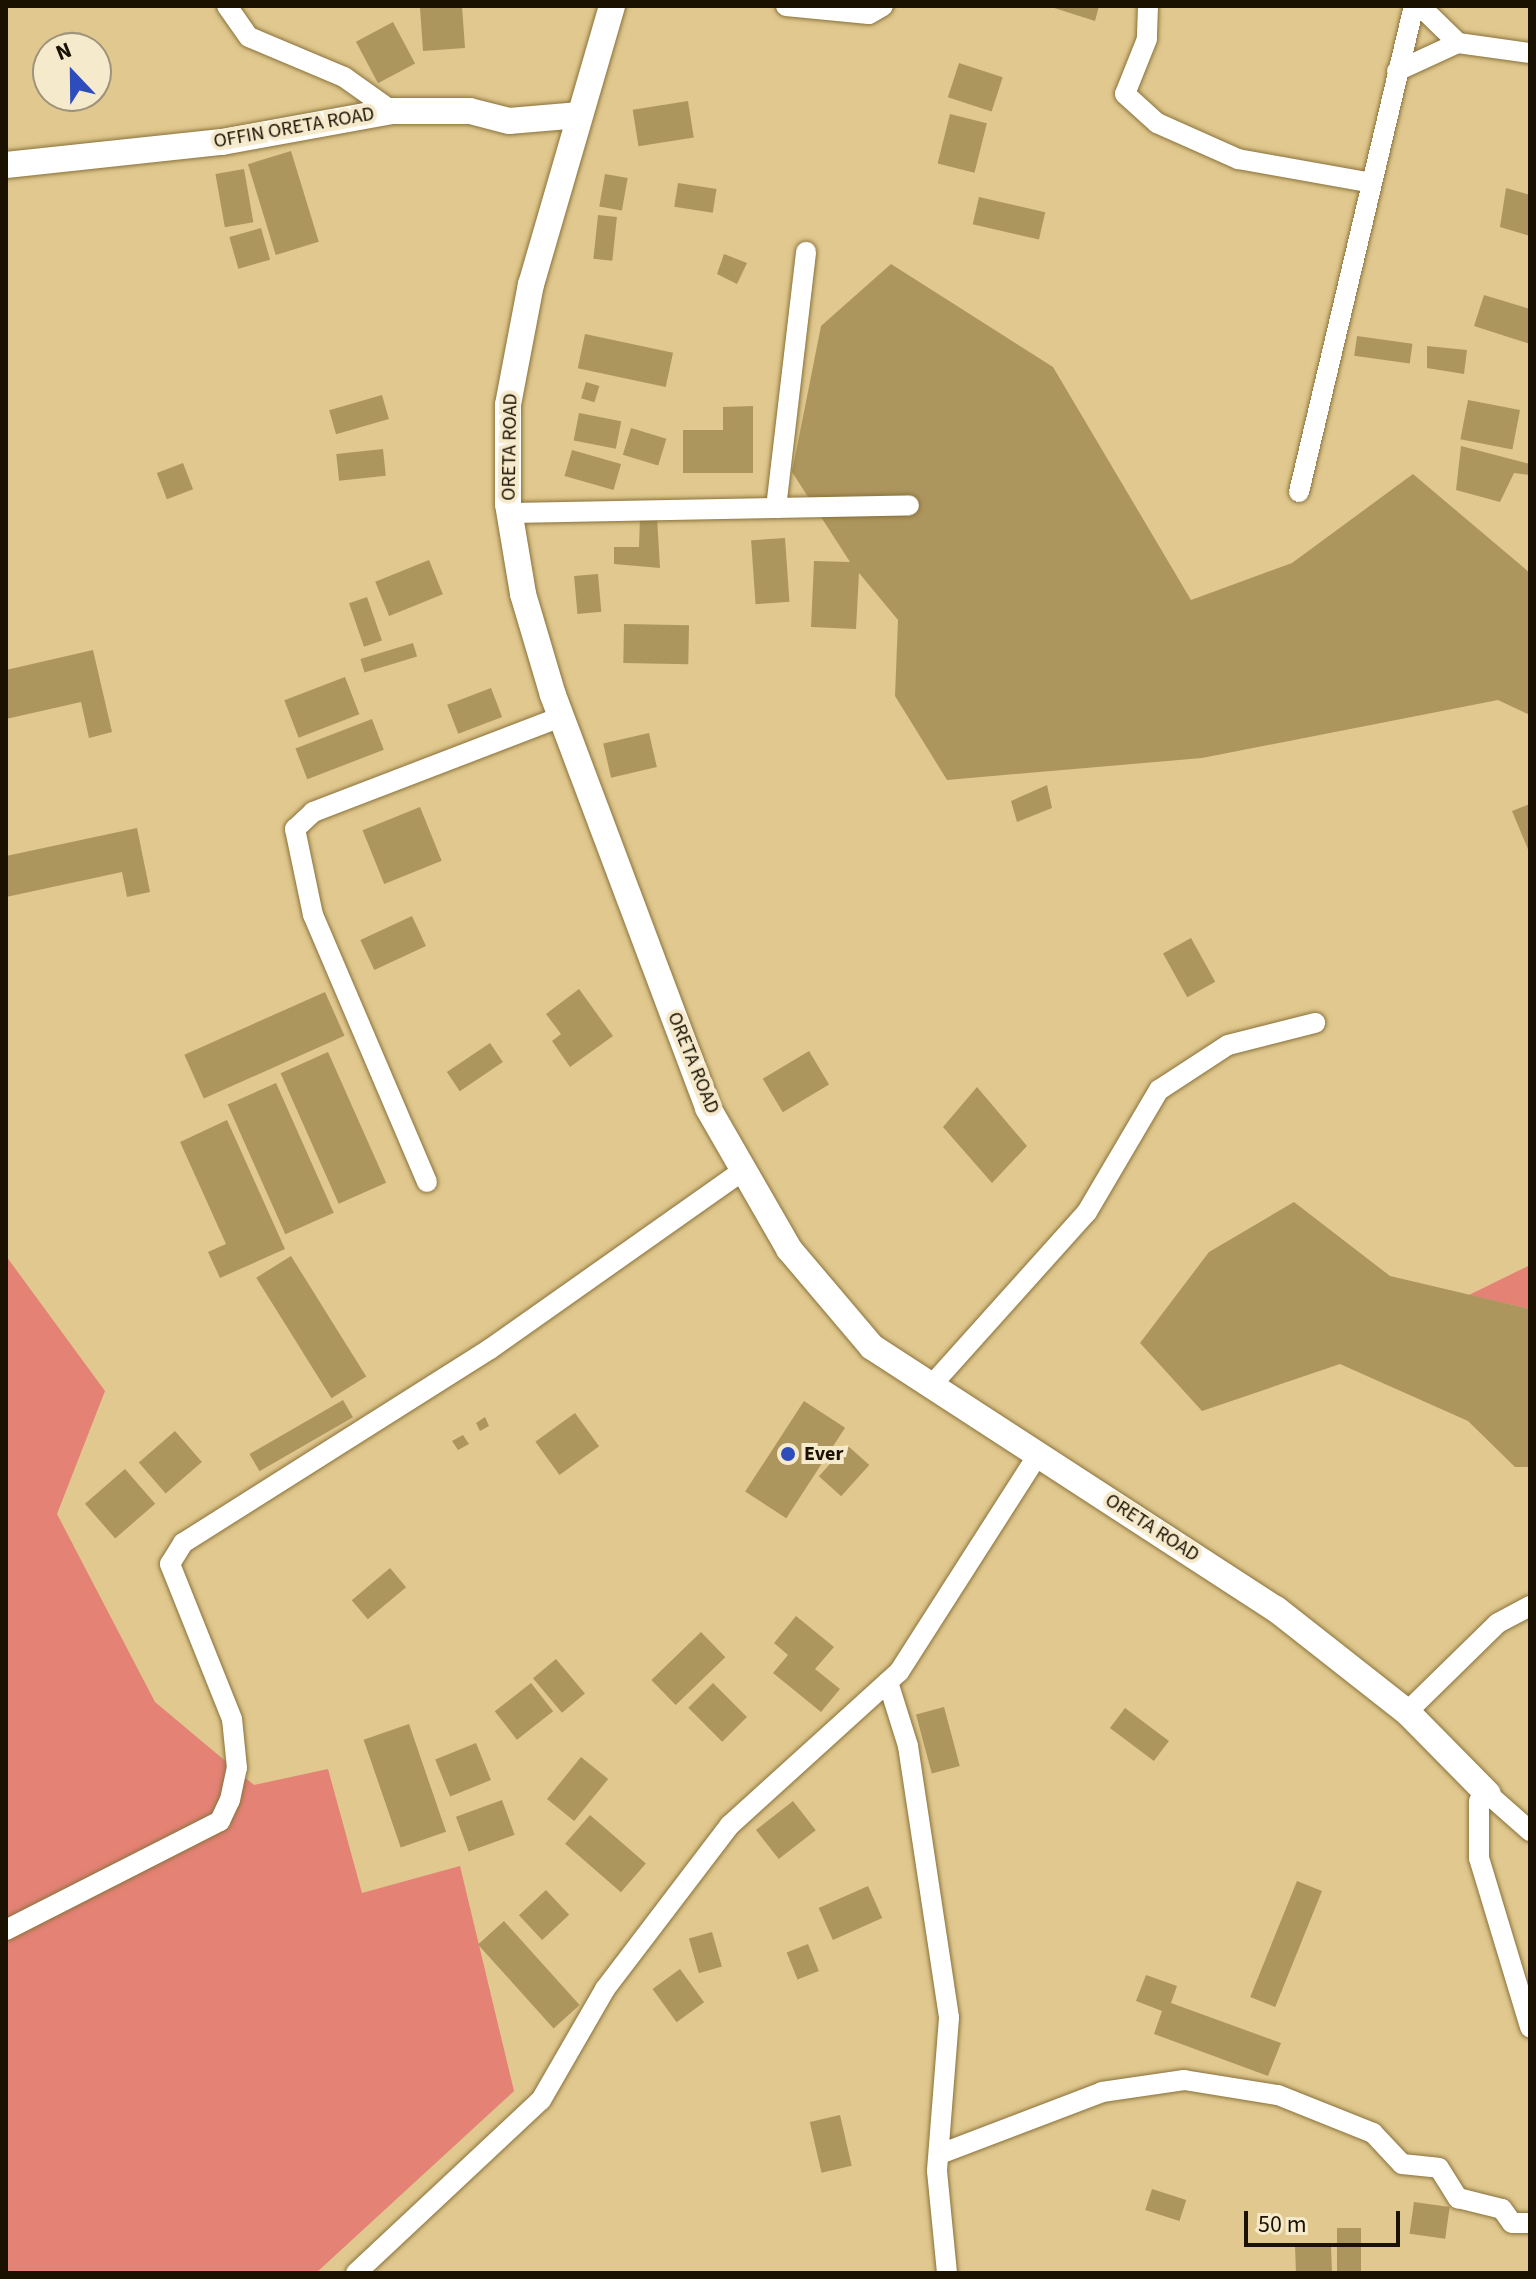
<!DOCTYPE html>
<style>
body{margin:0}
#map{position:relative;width:1536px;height:2279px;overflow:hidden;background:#e0c88e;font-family:"Source Sans 3",sans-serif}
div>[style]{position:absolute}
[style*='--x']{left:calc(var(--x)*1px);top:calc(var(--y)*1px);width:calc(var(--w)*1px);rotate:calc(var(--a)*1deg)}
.green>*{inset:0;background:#e48276}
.building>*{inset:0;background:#ad965e;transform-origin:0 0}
.roads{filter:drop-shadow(0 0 2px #89723b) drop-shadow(0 0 2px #89723b)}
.minor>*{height:20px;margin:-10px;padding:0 10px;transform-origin:10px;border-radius:10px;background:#fff}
.tertiary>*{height:26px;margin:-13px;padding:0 13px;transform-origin:13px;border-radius:13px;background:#fff}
.dots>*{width:22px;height:22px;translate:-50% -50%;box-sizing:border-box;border:4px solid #f6eacd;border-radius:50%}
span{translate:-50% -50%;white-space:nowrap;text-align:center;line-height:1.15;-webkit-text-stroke:8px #f6eacd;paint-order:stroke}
.street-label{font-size:20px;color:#1a1100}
.poi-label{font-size:20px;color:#1a1100;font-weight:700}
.left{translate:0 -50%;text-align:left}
.frame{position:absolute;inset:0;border:8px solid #1a1100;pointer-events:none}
.north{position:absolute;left:32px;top:32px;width:80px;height:80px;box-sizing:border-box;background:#f6eacd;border:2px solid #9e937b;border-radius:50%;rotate:338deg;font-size:22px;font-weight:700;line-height:32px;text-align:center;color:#1a1100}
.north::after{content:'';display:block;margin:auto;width:28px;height:36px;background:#2f4cbc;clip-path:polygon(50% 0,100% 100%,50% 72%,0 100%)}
.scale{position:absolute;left:1244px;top:2211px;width:156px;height:36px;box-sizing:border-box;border:4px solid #1a1100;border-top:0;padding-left:10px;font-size:24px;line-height:28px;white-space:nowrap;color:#1a1100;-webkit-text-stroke:6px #f6eacd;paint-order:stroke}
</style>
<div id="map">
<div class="green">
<i style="clip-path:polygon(6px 1256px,105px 1391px,57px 1514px,155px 1702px,254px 1785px,328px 1769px,362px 1893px,460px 1866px,514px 2091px,316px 2273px,6px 2273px)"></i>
<i style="clip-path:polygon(1530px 1265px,1530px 1309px,1469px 1295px)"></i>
</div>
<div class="building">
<i style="clip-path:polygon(456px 6px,462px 6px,465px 48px,423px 51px,420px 8px)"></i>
<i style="clip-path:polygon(1048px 6px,1099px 6px,1095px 21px)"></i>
<i style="left:393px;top:22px;width:47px;height:42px;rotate:62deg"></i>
<i style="left:959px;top:63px;width:46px;height:36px;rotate:18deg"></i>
<i style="left:688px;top:101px;width:37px;height:56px;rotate:81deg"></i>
<i style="left:950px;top:114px;width:38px;height:51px;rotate:14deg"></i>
<i style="left:291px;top:151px;width:95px;height:45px;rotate:73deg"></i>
<i style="left:244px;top:169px;width:54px;height:29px;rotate:80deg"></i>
<i style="left:605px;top:174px;width:23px;height:33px;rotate:10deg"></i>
<i style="left:678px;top:183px;width:39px;height:24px;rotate:9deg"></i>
<i style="clip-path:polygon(1506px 188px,1530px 195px,1530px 236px,1500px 227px)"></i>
<i style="left:979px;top:197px;width:68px;height:28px;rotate:13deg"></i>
<i style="left:598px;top:215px;width:19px;height:44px;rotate:6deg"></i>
<i style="left:261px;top:228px;width:33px;height:33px;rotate:74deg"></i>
<i style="clip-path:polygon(724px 254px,747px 263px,737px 284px,717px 274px)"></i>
<i style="clip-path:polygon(891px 264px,1053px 367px,1191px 600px,1292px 563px,1413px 474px,1530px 573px,1530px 715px,1498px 700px,1202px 758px,947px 780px,895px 696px,898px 620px,859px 573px,856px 629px,811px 627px,814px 561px,850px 562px,792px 472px,821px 326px)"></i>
<i style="clip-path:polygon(1484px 295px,1530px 309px,1530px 344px,1474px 326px)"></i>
<i style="left:585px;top:334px;width:90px;height:35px;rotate:12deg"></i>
<i style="left:1357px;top:336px;width:56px;height:20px;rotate:8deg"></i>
<i style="clip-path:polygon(1427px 346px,1467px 350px,1464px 374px,1427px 368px)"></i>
<i style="left:586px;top:382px;width:14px;height:17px;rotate:17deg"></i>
<i style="left:382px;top:395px;width:25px;height:55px;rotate:74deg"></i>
<i style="left:1468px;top:400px;width:53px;height:40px;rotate:11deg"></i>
<i style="clip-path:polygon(753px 406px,753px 473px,683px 473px,683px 430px,723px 430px,723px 407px)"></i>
<i style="left:579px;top:413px;width:43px;height:28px;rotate:11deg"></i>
<i style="left:631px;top:428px;width:37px;height:28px;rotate:17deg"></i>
<i style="clip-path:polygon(1461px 446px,1530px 464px,1530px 475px,1514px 473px,1500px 502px,1456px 490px)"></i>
<i style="left:383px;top:449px;width:27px;height:47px;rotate:84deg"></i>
<i style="left:572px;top:450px;width:51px;height:27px;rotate:16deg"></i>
<i style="left:183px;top:463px;width:28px;height:28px;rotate:69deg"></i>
<i style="clip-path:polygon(640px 516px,657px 517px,660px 568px,614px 564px,614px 547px,639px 547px)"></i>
<i style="left:785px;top:538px;width:64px;height:34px;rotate:86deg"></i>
<i style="left:429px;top:560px;width:37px;height:58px;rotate:68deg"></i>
<i style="left:598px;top:574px;width:38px;height:24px;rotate:85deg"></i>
<i style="left:367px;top:597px;width:46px;height:19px;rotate:71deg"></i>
<i style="left:624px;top:624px;width:65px;height:39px;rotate:1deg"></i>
<i style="left:413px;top:643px;width:14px;height:55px;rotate:73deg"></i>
<i style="clip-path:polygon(93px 650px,112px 732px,89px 738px,81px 702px,6px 719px,6px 670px)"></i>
<i style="left:345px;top:677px;width:40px;height:65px;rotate:69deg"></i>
<i style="left:491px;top:688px;width:31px;height:47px;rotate:69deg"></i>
<i style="left:372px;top:719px;width:33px;height:82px;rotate:69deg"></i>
<i style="left:649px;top:733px;width:35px;height:47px;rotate:77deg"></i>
<i style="clip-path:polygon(1047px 785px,1052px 808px,1017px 822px,1011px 801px)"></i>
<i style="clip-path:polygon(1530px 804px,1530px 854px,1512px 811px)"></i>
<i style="left:420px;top:807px;width:58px;height:62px;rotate:68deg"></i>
<i style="clip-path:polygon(137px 828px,150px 892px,127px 897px,122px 872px,6px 897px,6px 856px)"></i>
<i style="left:412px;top:916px;width:33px;height:57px;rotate:65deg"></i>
<i style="left:1191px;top:938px;width:50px;height:32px;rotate:61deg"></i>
<i style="clip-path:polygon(579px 989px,613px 1036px,570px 1067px,552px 1041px,561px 1034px,546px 1014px)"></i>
<i style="left:325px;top:992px;width:48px;height:154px;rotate:66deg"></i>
<i style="left:490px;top:1043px;width:23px;height:52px;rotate:56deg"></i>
<i style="left:809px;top:1051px;width:39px;height:54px;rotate:59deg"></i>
<i style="left:328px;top:1052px;width:143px;height:52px;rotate:66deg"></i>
<i style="left:276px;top:1083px;width:142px;height:53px;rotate:66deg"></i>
<i style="clip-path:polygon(977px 1087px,1027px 1146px,992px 1183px,943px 1127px)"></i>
<i style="clip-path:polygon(227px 1120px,285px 1249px,220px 1278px,208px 1252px,226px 1244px,180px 1142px)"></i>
<i style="clip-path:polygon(1294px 1202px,1390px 1276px,1530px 1309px,1530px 1467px,1515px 1467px,1468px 1421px,1340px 1364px,1202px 1411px,1140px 1343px,1209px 1252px)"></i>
<i style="left:291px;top:1256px;width:142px;height:41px;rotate:58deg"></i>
<i style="left:343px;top:1400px;width:20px;height:108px;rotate:60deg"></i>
<i style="left:804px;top:1401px;width:49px;height:108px;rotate:33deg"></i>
<i style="left:575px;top:1413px;width:41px;height:49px;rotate:54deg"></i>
<i style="clip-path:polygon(485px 1417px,489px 1426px,480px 1431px,476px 1423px)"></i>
<i style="left:175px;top:1431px;width:41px;height:48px;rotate:49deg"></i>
<i style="clip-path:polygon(463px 1435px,469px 1444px,458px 1450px,452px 1441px)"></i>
<i style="left:847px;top:1445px;width:30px;height:42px;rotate:42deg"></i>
<i style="left:125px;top:1469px;width:46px;height:53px;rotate:49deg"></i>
<i style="left:390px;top:1568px;width:25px;height:50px;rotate:50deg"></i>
<i style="clip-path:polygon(796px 1616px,834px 1647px,815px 1669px,840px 1689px,821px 1712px,773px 1673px,788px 1655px,774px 1643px)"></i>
<i style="left:701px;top:1632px;width:35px;height:69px;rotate:46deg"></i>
<i style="left:556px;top:1659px;width:45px;height:30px;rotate:50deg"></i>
<i style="left:531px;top:1683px;width:36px;height:46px;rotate:52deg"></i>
<i style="left:713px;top:1683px;width:48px;height:35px;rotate:45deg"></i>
<i style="left:944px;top:1707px;width:61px;height:29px;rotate:75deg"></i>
<i style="left:1125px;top:1708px;width:55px;height:25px;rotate:37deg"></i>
<i style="left:409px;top:1724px;width:114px;height:48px;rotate:71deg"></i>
<i style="left:476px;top:1743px;width:40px;height:44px;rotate:68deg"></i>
<i style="left:581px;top:1757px;width:35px;height:54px;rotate:39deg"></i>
<i style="left:502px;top:1800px;width:37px;height:49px;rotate:70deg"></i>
<i style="left:793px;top:1801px;width:37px;height:47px;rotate:52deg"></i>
<i style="left:590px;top:1815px;width:74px;height:38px;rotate:41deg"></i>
<i style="left:1297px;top:1881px;width:27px;height:125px;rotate:22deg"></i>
<i style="left:868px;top:1886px;width:35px;height:54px;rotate:66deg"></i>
<i style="left:546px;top:1890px;width:34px;height:37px;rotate:47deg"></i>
<i style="left:504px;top:1921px;width:113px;height:35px;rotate:48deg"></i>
<i style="left:712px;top:1932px;width:36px;height:24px;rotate:74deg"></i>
<i style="left:808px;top:1944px;width:29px;height:23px;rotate:68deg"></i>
<i style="left:680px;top:1969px;width:41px;height:34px;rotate:54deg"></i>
<i style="clip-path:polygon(1146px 1975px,1177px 1986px,1171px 2003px,1281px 2043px,1268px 2076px,1154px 2034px,1162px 2011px,1136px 2001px)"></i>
<i style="left:840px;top:2115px;width:52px;height:31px;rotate:77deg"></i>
<i style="left:1152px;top:2189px;width:36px;height:22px;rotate:18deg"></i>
<i style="left:1414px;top:2202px;width:36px;height:32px;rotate:8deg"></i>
<i style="left:1337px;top:2228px;width:24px;height:45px"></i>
<i style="left:1331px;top:2245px;width:28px;height:36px;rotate:88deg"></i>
</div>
<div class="roads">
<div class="minor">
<i style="--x:227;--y:6;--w:38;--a:55"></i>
<i style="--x:249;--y:37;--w:103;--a:22.8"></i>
<i style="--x:344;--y:77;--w:59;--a:35.3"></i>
<i style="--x:786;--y:6;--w:83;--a:5.5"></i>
<i style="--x:869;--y:14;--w:16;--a:-30"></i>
<i style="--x:1148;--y:6;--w:33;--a:92"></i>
<i style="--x:1147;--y:39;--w:59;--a:111.8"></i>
<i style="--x:1125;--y:94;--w:43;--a:42.2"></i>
<i style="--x:1157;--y:123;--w:89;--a:24"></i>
<i style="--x:1238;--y:159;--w:131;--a:10.1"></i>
<i style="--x:1420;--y:6;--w:53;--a:44.2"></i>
<i style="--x:1458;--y:43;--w:73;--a:7.9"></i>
<i style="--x:1397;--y:71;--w:67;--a:-24.7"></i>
<i style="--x:1299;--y:492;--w:499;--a:-76.7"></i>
<i style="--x:776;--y:508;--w:258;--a:-83.3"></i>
<i style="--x:509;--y:513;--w:400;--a:-1.1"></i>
<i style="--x:427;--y:1182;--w:290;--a:-113.1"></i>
<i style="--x:313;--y:915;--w:88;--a:-101.8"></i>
<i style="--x:295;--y:829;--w:25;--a:-43"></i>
<i style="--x:313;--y:812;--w:266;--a:-21"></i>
<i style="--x:930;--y:1387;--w:235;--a:-48.1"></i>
<i style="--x:1087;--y:1212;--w:142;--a:-59.5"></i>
<i style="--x:1159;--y:1090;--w:82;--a:-33.1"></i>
<i style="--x:1228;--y:1045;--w:90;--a:-14.2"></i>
<i style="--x:888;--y:1682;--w:67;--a:72.6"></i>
<i style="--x:908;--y:1746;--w:275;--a:81.4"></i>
<i style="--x:949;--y:2018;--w:153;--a:94.5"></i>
<i style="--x:937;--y:2171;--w:102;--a:84.4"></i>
<i style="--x:1407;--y:1712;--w:127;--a:-44.4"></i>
<i style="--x:1498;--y:1623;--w:36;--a:-28"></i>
<i style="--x:1530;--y:1831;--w:56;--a:-138.6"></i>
<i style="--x:1488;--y:1794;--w:11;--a:142"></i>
<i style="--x:1479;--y:1801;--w:57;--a:90"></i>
<i style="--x:1479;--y:1858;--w:177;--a:73.2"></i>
<i style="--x:6;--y:1930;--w:240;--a:-27"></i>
<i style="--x:220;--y:1821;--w:23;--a:-65"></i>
<i style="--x:230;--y:1800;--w:33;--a:-78"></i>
<i style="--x:237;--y:1768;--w:49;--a:-95.8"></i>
<i style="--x:232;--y:1719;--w:167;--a:-111.8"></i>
<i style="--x:170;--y:1564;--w:25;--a:-58"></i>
<i style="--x:183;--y:1543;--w:363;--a:-32.3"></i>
<i style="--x:490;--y:1349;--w:311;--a:-35.2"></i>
<i style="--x:940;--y:2154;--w:173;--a:-20.9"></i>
<i style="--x:1102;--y:2092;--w:83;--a:-8.3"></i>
<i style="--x:1184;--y:2080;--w:95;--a:9.1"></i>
<i style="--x:1278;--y:2095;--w:102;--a:21.8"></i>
<i style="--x:1373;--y:2133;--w:42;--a:46.9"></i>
<i style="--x:1402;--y:2164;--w:37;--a:6"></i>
<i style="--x:1439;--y:2168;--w:36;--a:58"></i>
<i style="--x:1458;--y:2198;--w:45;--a:14"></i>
<i style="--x:1502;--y:2209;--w:17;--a:54"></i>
<i style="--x:1512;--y:2223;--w:18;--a:0"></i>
<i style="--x:356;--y:2273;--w:253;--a:-43.1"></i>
<i style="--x:541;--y:2100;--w:128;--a:-60"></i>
<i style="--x:605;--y:1989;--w:206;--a:-52.7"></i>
<i style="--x:730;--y:1825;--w:228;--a:-42.2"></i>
<i style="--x:899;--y:1672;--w:256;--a:-57.4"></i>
</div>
<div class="tertiary">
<i style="--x:612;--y:6;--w:290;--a:106.2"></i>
<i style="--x:531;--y:284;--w:123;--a:100.8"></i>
<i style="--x:508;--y:405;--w:99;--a:90"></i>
<i style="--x:508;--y:504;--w:91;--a:80.5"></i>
<i style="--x:523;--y:594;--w:105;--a:73.5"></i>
<i style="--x:553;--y:695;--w:441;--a:69.4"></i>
<i style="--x:708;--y:1108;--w:163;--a:60.1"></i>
<i style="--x:789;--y:1249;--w:128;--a:49.7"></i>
<i style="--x:872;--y:1347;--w:482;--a:33"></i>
<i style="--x:1276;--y:1609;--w:167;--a:38.2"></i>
<i style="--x:1407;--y:1712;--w:115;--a:45.4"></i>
<i style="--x:6;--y:165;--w:217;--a:-6.1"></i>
<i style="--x:222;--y:142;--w:173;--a:-10.3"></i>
<i style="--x:392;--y:111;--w:78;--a:0"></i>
<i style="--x:470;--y:111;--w:40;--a:14.4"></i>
<i style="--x:509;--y:121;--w:71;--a:-4.8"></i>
</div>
</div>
<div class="dots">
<i style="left:788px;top:1454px;background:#2f4cbc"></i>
</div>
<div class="street-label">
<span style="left:294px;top:128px;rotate:-10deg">OFFIN ORETA ROAD</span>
<span style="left:510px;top:447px;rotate:-89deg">ORETA ROAD</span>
<span style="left:693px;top:1063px;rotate:68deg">ORETA ROAD</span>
<span style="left:1152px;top:1528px;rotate:33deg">ORETA ROAD</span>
</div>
<div class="poi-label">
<span class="left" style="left:804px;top:1454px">Ever</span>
</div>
<div class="frame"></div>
<div class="north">N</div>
<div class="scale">50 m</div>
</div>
